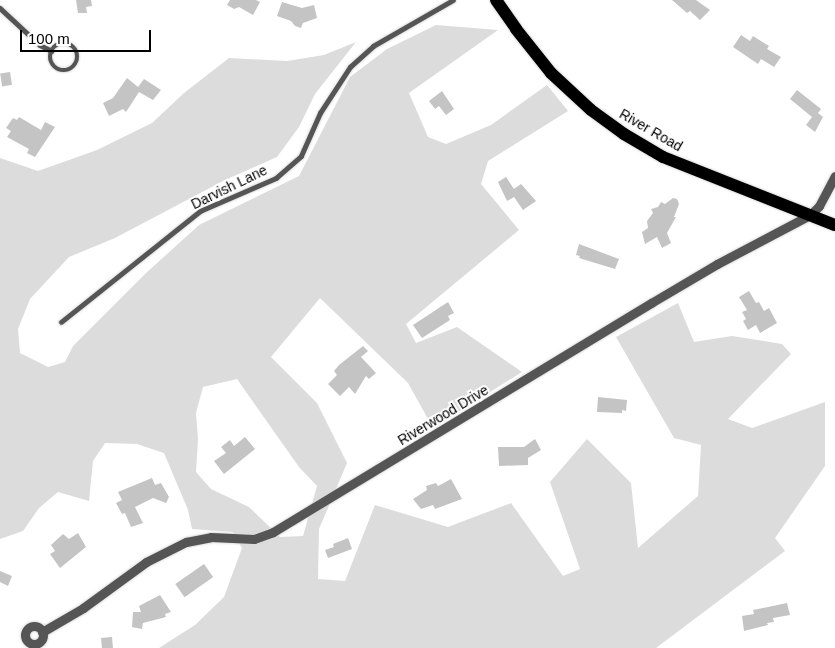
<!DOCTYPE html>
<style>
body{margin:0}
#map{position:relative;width:835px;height:648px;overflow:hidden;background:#fff;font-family:Helvetica,sans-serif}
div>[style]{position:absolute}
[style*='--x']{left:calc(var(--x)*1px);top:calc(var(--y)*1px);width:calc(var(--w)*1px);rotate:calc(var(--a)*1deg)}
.green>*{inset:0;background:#dcdcdc}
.building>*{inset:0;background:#c4c4c4;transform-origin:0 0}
.roads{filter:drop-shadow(0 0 1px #dbdbdb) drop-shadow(0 0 1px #dbdbdb)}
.lane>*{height:4.5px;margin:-2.25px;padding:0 2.25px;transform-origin:2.25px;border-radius:2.25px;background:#555}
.lane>.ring{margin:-2.25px;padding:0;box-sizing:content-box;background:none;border:4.5px solid #555;border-radius:50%}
.street>*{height:9px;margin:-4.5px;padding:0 4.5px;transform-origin:4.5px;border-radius:4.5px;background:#555}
.street>.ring{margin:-4.5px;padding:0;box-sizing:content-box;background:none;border:9px solid #555;border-radius:50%}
.primary>*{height:12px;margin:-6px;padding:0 6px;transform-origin:6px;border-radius:6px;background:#000}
span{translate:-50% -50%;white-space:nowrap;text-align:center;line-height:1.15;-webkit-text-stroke:4px #fff;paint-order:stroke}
.street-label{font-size:14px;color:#000}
.scale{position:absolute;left:20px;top:30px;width:131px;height:22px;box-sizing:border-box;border:2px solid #000;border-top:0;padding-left:6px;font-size:15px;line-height:18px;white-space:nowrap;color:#000;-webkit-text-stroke:4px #fff;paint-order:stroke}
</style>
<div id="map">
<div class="green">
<i style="clip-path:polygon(evenodd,436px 25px,498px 30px,409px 93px,428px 137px,446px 144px,491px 125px,547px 85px,568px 111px,488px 161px,481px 184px,519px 230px,406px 324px,416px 343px,457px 327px,522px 372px,433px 428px,408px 383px,320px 298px,271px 357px,317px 403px,347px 463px,319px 529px,318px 579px,345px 581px,375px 505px,448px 527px,511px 503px,563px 576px,580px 569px,550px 482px,587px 439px,631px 483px,638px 548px,698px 496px,701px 445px,674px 438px,616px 337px,678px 303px,694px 342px,732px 336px,782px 344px,791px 354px,728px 419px,752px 428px,825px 402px,825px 466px,775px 538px,785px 551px,656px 648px,159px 648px,195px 625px,224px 597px,242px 548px,233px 532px,192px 529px,188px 510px,164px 453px,137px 444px,105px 443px,93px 461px,89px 501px,58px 492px,39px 508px,23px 531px,0 539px,0 158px,38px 171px,97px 150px,152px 123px,184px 93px,229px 58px,287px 61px,324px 55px,356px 42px,315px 94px,299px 127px,277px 157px,225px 180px,115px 238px,69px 257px,30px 299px,18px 329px,20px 353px,48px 367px,65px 362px,73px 346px,145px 274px,199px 225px,299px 176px,350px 77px,387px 49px,436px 25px,237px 379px,299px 467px,317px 486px,303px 536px,280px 537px,249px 507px,211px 489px,196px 472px,198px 439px,196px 413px,203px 387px,237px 379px)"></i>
</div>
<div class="building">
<i style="clip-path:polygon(76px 0,91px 0,92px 6px,86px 7px,87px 13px,78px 13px)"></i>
<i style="clip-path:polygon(230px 0,256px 0,260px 2px,253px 15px,239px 7px,234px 9px,227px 5px)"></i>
<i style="clip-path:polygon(672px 0,696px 0,710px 10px,700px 20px,690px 11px,687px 13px)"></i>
<i style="clip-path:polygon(282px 2px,302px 8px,314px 5px,317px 18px,303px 23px,301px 28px,295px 26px,291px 21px,277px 16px)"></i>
<i style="clip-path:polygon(741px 35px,750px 41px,753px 36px,769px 46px,767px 49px,781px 57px,774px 67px,761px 59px,758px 64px,733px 47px)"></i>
<i style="left:10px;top:72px;width:13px;height:10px;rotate:81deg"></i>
<i style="clip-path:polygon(127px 78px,138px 87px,144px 79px,161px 90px,153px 100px,139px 92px,126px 112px,123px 109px,109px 116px,103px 103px,113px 98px)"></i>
<i style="clip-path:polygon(797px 90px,821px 109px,818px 113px,823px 117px,815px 132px,806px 125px,812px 117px,790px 99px)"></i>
<i style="clip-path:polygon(442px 91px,454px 109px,446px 115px,439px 106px,435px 109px,429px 101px)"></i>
<i style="clip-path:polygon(19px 117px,41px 130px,45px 122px,55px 127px,35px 157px,27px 153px,29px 149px,7px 137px,11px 131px,6px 128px,13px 118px,17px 120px)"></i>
<i style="clip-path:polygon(506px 177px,514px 189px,521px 184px,536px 201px,523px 210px,514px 197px,507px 201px,498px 182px)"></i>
<i style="clip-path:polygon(673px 198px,677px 199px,679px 204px,674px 217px,676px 217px,667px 233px,671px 243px,662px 248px,657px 237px,645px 244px,642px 232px,648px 228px,647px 221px,653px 213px,651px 209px,658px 207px,661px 202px,665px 204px)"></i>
<i style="clip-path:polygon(579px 244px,619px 259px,615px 269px,579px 258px,580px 256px,576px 255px)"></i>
<i style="clip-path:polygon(749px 291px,756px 303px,759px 302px,764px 311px,769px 308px,777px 323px,760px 333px,756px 325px,748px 330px,743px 321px,746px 319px,742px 312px,747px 310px,739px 297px)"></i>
<i style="clip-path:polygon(448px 302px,454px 313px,448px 316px,450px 320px,422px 338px,413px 325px)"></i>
<i style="clip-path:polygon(363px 346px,368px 351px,361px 357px,376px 373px,369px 379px,366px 376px,355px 394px,349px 387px,340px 396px,328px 384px,337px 375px,334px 371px,339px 365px)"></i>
<i style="clip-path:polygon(598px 397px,627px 400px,626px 411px,622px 410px,622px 413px,597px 412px)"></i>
<i style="clip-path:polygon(245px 437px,255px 449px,224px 474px,214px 461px,226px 453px,221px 447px,230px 440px,234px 446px)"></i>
<i style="clip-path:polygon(535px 439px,541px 450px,528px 458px,528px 465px,499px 466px,498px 447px,524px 447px)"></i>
<i style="clip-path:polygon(152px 478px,155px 485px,161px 483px,169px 497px,166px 503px,153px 498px,135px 507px,143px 523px,131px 527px,125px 513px,122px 514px,116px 503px,122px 500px,118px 492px)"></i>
<i style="clip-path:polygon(451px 479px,462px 499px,435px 509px,433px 505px,421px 509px,413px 499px,427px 490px,426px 486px,436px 483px,438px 486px)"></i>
<i style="clip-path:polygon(78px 533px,86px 547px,60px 568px,50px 554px,55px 551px,51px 545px,63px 534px,69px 539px)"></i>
<i style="clip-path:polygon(348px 538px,352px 549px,328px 558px,325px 550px,334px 547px,333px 544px)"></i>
<i style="left:204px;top:564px;width:16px;height:35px;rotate:55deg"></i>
<i style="clip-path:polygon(0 571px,12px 576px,8px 586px,0 582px)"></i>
<i style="clip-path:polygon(160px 595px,171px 612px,165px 614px,166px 617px,143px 623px,142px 629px,132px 627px,133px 612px,141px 612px,139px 606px)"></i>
<i style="clip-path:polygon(787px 603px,790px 615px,773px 618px,774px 622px,767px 623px,768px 625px,744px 631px,742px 616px,754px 614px,753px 610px)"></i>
<i style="left:112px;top:637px;width:11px;height:11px;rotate:85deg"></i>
</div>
<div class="roads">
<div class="lane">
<i style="--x:0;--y:8;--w:54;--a:42.8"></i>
<i style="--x:40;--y:45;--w:13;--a:27"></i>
<i class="ring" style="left:50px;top:43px;width:23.5px;height:23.5px"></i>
<i style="--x:61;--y:322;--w:178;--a:-38.6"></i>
<i style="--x:200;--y:211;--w:83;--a:-23.5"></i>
<i style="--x:276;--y:178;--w:33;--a:-41"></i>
<i style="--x:301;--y:156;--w:47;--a:-66.2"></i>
<i style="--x:320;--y:113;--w:55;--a:-56.9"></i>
<i style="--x:350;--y:67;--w:31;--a:-42"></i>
<i style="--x:373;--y:46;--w:92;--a:-29.9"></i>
</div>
<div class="street">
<i class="ring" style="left:25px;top:626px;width:9px;height:9px"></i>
<i style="--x:42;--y:632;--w:48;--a:-30.3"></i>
<i style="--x:83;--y:608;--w:78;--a:-36.1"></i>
<i style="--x:146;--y:562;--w:45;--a:-26.6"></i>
<i style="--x:186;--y:542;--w:25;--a:-11"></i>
<i style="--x:211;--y:537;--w:43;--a:2.7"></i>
<i style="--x:254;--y:539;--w:20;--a:-20"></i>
<i style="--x:273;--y:532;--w:442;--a:-31.2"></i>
<i style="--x:651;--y:303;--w:77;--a:-30.6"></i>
<i style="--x:717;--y:264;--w:105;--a:-27.8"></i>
<i style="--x:810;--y:215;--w:13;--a:-45"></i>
<i style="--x:819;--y:206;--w:34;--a:-62"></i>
</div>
<div class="primary">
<i style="--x:496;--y:0;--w:35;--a:55"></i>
<i style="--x:516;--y:29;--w:56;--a:51.5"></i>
<i style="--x:551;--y:73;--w:54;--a:42.8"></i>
<i style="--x:591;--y:110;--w:41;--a:36"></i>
<i style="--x:624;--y:134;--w:45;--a:30.5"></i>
<i style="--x:663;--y:157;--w:185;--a:21.6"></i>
</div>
</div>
<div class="street-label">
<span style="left:651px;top:130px;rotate:30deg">River Road</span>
<span style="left:229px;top:187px;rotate:-26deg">Darvish Lane</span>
<span style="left:443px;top:415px;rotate:-31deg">Riverwood Drive</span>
</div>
<div class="scale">100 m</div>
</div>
